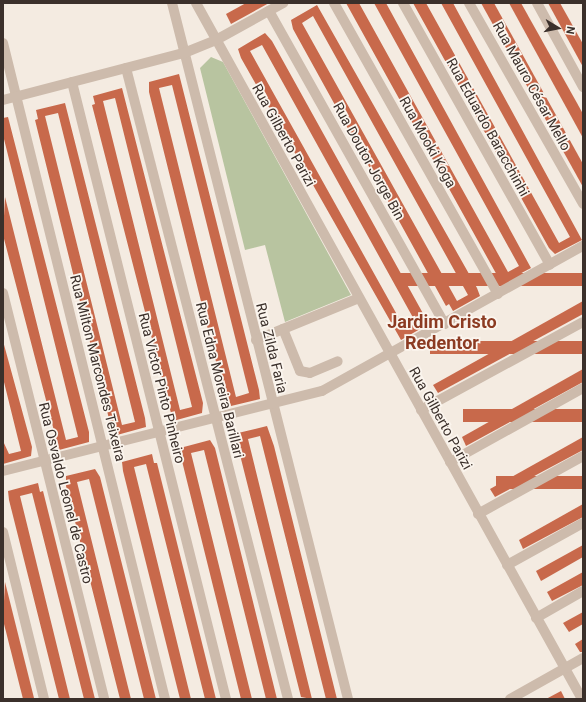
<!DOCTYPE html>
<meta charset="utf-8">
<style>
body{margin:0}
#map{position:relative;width:586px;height:702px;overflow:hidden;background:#f4ebe1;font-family:Roboto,sans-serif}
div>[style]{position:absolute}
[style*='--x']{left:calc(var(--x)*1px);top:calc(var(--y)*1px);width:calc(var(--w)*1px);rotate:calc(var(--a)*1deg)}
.green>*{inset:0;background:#b8c4a0}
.building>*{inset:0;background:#c8694b;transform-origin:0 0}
.minor>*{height:10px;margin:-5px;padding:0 5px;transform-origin:5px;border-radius:5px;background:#cdbbac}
span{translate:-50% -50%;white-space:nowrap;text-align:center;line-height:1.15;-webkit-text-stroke:3.5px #fbf5ee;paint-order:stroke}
.street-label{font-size:14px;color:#3b302b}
.district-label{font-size:18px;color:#8c3b22;font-weight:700}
.frame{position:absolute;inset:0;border:4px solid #3b302b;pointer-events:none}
.north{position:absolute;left:538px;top:8px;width:40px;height:40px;-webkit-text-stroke:3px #fbf5ee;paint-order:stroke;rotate:100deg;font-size:11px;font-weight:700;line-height:16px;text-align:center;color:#3b302b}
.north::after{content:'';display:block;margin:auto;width:14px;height:18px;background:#3b302b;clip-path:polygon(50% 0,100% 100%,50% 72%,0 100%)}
</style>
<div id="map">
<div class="green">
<i style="clip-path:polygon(211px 57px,223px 62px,351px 295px,285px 322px,265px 245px,245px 250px,200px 68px)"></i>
</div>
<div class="building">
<i style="clip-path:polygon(246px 3px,269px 3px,231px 24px,226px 14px)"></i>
<i style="clip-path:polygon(346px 3px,359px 3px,508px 272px,519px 266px,374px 3px,386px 3px,531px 268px,504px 282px,498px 277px)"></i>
<i style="clip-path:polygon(413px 3px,426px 3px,559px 243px,570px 237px,441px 3px,453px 3px,582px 240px,555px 254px,549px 248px)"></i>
<i style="clip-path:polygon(481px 3px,494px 3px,583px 164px,583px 187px)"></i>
<i style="clip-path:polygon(509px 3px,521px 3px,577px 103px,583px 114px,583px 138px)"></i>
<i style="clip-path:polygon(548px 3px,560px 3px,583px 44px,583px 67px)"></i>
<i style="clip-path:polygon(evenodd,317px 5px,477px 288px,480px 296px,453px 311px,449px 304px,446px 306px,293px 29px,291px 20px,317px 5px,313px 16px,468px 295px,457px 301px,302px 23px,313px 16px)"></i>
<i style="clip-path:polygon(evenodd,265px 33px,272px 41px,425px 317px,427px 325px,401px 340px,241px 58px,238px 49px,265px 33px,262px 45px,416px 323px,405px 329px,250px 51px,262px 45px)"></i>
<i style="clip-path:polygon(evenodd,179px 74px,259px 390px,260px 399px,231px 406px,228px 398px,225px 398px,149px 92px,149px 82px,179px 74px,172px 85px,249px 393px,236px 397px,159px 88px,172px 85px)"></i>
<i style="clip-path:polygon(evenodd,122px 88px,203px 403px,202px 413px,173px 421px,92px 105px,95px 104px,93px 96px,122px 88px,115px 98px,192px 407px,180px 410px,103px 101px,115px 98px)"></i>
<i style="clip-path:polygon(evenodd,65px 103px,145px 418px,146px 427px,117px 435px,114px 426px,111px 427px,35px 120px,38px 119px,36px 110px,65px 103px,58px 113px,135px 422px,122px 425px,45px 116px,58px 113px)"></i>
<i style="clip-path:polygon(8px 117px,89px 432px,89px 442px,59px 450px,3px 235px,5px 197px,66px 440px,78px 437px,3px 135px,3px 118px)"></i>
<i style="left:583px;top:273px;width:13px;height:186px;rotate:90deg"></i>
<i style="clip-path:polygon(583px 301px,583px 314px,438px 393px,433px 385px)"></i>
<i style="clip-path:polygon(3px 341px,32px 447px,31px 456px,3px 464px,3px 441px,9px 454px,21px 451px,3px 378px)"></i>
<i style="left:583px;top:341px;width:13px;height:153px;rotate:90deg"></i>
<i style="clip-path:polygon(583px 369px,583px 382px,466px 446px,462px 437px)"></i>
<i style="left:583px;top:409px;width:13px;height:120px;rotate:90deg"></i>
<i style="clip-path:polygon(267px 426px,274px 446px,337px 699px,326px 699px,260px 436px,248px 439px,312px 699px,301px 697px,237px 443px,240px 442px,238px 433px)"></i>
<i style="clip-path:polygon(583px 437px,583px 450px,495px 497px,490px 489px)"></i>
<i style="clip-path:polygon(210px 440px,215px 448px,277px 699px,266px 699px,204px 450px,191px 453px,252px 699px,241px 699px,181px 457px,180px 448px)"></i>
<i style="clip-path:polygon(152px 454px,154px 463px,157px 463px,216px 699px,205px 699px,146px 464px,134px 467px,191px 699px,180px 699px,123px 471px,122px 462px)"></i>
<i style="clip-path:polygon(95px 469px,100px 477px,156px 699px,144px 699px,89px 479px,77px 482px,131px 699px,120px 699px,66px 486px,66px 476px)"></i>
<i style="left:583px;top:476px;width:13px;height:87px;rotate:90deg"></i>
<i style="clip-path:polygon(38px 483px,40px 492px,43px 491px,95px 699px,84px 699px,32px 493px,20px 496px,70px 699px,59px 699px,9px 500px,8px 491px)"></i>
<i style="clip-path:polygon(583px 504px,583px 517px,523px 549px,519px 540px)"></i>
<i style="clip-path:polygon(583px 545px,583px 557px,541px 581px,536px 571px)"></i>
<i style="clip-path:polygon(583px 572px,583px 585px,552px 601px,547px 592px)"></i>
<i style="clip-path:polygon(5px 582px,34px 698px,30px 699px,23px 699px,3px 620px)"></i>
<i style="clip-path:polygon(583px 612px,583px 624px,569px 632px,563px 623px)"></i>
<i style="clip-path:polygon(583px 639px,583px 652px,580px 652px,575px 644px)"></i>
<i style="clip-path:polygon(561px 691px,565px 699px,546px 699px)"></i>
</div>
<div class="minor">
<i style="--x:172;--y:3;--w:718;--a:75.81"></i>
<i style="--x:196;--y:3;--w:796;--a:60.99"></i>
<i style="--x:334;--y:3;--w:334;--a:60.6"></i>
<i style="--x:403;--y:3;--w:300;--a:60.7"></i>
<i style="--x:469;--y:3;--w:231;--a:60.4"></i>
<i style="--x:537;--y:3;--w:96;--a:61.3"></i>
<i style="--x:269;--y:11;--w:359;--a:60.7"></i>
<i style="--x:3;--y:43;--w:676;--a:76.13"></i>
<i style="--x:126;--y:68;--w:651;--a:75.6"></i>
<i style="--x:72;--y:82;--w:636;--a:75.99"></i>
<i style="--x:3;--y:100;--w:187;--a:-14.6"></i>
<i style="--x:184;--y:53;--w:35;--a:-22"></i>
<i style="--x:216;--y:40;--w:77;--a:-28.9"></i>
<i style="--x:3;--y:293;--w:418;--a:76"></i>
<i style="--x:283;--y:329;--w:45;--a:68"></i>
<i style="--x:300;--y:371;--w:10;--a:11"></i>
<i style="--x:310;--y:373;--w:30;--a:-23"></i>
<i style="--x:256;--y:340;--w:111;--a:-22.2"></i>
<i style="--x:421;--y:410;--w:184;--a:-28.5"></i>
<i style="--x:450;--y:462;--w:152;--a:-29.1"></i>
<i style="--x:3;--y:471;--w:329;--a:-14.1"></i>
<i style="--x:322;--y:391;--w:299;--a:-29.1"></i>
<i style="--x:478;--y:514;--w:120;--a:-28.9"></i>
<i style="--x:3;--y:532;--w:172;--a:76.2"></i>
<i style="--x:507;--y:565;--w:87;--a:-28.9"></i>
<i style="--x:536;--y:618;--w:54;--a:-29.9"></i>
<i style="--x:510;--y:699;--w:84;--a:-29.3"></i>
</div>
<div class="street-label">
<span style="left:532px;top:86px;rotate:61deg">Rua Mauro César Mello</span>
<span style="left:488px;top:127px;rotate:61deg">Rua Eduardo Baracchinhi</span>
<span style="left:284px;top:135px;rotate:61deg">Rua Gilberto Parizi</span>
<span style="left:428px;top:142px;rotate:61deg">Rua Mooki Koga</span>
<span style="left:369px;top:161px;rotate:61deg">Rua Doutor Jorge Bin</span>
<span style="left:272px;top:348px;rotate:76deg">Rua Zilda Faria</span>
<span style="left:98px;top:368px;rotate:76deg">Rua Milton Marcondes Teixeira</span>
<span style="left:220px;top:380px;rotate:76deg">Rua Edna Moreira Barillari</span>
<span style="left:162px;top:388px;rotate:76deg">Rua Victor Pinto Pinheiro</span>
<span style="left:441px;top:418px;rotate:61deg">Rua Gilberto Parizi</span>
<span style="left:66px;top:493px;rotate:76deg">Rua Osvaldo Leonel de Castro</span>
</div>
<div class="district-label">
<span style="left:442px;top:333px">Jardim Cristo<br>Redentor</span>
</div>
<div class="frame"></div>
<div class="north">N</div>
</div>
